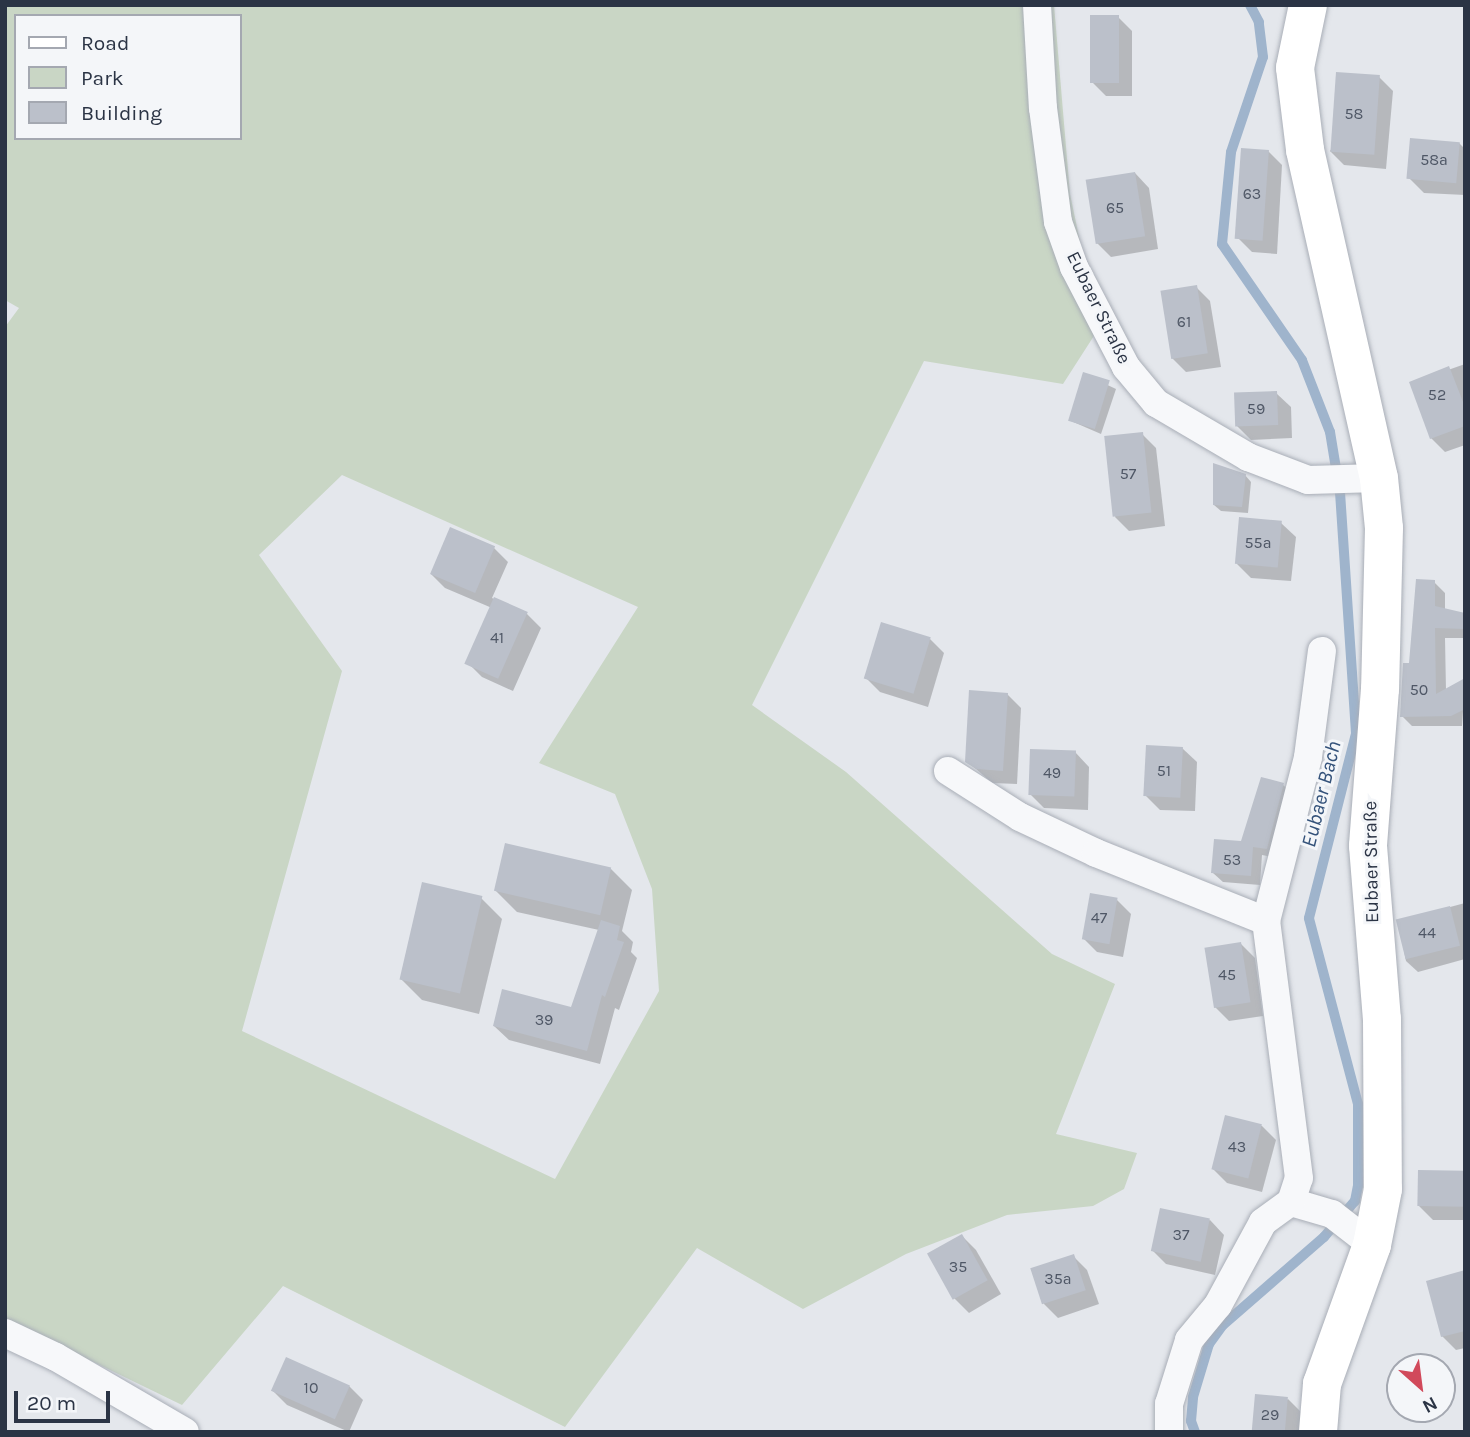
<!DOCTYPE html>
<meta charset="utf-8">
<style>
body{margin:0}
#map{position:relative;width:1470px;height:1437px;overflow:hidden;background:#e4e7ec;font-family:Karla,sans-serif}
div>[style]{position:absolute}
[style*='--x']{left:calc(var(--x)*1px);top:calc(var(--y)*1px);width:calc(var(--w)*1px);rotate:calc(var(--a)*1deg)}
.green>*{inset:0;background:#c9d6c5}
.shadow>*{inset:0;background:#0003}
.stream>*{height:10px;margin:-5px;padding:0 5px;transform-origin:5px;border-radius:5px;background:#9fb4cc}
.building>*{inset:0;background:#bbc0ca;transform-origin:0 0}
.roads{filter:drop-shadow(0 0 2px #a9aeb7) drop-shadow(0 0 2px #a9aeb7)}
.street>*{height:28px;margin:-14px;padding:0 14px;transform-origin:14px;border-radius:14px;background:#f7f8fa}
.secondary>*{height:38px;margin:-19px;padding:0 19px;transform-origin:19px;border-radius:19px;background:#fff}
span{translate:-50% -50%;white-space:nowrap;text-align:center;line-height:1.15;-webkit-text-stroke:6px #f4f6f9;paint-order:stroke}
.number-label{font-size:16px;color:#4f5766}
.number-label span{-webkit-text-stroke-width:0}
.street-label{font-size:19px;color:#2b3445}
.water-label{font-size:21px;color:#34527a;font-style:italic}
.frame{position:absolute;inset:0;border:7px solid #2b3445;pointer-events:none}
.legend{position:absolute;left:14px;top:14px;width:228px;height:126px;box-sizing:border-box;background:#f4f6f9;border:2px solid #a4a8b1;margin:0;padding:9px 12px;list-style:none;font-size:21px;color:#2b3445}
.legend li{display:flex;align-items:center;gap:14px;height:35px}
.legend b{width:35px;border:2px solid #a4a8b1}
.north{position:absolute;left:1386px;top:1353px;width:70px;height:70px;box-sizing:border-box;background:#f4f6f9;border:2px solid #a4a8b1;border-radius:50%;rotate:152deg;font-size:19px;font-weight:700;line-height:28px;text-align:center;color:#2b3445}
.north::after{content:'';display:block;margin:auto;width:24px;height:32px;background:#d1495b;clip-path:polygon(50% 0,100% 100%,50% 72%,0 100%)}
.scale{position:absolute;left:14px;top:1391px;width:96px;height:32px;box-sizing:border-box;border:4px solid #2b3445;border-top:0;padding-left:9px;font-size:21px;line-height:24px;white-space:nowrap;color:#2b3445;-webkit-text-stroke:5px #f4f6f9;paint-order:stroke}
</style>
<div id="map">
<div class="green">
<i style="clip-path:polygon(evenodd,5px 5px,1054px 5px,1070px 194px,1083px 256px,1108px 314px,1063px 384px,924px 361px,752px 705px,846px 772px,1052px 954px,1115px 984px,1056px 1134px,1137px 1153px,1124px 1189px,1093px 1206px,1007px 1215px,906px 1254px,803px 1309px,697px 1248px,565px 1427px,283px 1286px,182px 1405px,5px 1319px,5px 327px,19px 308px,5px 300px,5px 5px,16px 16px,240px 16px,240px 138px,16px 138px,16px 16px,5px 5px,342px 475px,638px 607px,539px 763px,615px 794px,652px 889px,659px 991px,555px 1179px,242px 1031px,342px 671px,259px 555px,342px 475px)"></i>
</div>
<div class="shadow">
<i style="clip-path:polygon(1118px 17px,1132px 31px,1132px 96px,1106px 96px,1092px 82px)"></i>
<i style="clip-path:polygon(1379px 77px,1393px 91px,1386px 169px,1344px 165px,1330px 151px)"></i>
<i style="clip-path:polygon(1459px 143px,1465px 149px,1465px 195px,1424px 193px,1410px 179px)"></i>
<i style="clip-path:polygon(1268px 151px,1282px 165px,1277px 254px,1252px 252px,1238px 238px)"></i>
<i style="clip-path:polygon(1135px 173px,1149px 188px,1158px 249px,1111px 257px,1097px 243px)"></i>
<i style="clip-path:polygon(1196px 287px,1210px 301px,1221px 367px,1186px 372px,1172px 358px)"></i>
<i style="clip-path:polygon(1465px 364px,1465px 445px,1445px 452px,1431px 438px,1411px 383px)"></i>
<i style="clip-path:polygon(1084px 374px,1116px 389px,1101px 434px,1071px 421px)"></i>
<i style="clip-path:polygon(1276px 393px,1291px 407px,1292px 438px,1251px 440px,1237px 426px)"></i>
<i style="clip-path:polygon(1142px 434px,1156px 448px,1165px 526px,1129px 531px,1115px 517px)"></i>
<i style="clip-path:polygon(1245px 475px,1251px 482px,1248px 513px,1221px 511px,1214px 505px)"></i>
<i style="clip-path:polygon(1281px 523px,1296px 537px,1291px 581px,1251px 578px,1237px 564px)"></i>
<i style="clip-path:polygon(494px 548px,508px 562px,492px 598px,527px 614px,541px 628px,513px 691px,482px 677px,468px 663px,492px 608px,445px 588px,431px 574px)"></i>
<i style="clip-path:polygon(1434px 582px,1445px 593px,1445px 610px,1465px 615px,1465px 638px,1445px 638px,1446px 690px,1465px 683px,1462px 726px,1412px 726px,1402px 716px)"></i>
<i style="clip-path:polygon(930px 639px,944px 653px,928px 707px,880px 692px,866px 678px)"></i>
<i style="clip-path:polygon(1007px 694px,1021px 708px,1017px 784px,992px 783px,967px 761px)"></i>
<i style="clip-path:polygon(1182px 748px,1197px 762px,1195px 811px,1160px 810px,1146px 796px)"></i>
<i style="clip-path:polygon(1075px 752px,1089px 767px,1088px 810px,1044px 808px,1030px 794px)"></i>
<i style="clip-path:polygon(1283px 785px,1293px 794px,1277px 858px,1262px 855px,1260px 885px,1223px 882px,1213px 873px,1242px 843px)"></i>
<i style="clip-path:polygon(611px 869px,632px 890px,622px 931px,633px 942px,631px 952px,637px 958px,619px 1010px,615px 1008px,600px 1064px,509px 1040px,494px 1026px,573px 1009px,599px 930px,517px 912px,496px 891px)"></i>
<i style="clip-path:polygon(481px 898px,502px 919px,479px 1014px,422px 1000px,401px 979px)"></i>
<i style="clip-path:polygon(1117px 900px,1131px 914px,1123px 957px,1097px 952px,1083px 938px)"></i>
<i style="clip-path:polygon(1465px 903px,1465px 959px,1418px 972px,1406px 961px,1398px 921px)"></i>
<i style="clip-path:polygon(1241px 944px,1255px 958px,1263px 1016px,1229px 1021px,1215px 1007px)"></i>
<i style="clip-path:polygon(1226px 1117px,1262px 1126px,1276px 1140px,1262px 1192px,1227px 1183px,1213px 1169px)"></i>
<i style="clip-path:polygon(1465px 1173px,1465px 1220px,1433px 1220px,1419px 1206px)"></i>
<i style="clip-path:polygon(1210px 1220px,1224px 1235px,1215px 1275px,1166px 1264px,1152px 1250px)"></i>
<i style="clip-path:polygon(962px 1236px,976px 1250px,1001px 1294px,969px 1313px,955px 1299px,929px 1255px)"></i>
<i style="clip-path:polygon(1073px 1256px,1087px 1270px,1099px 1304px,1058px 1318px,1044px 1304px,1032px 1270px)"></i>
<i style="clip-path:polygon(1465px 1273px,1465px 1348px,1456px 1350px,1442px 1336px)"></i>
<i style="clip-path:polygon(349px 1386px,363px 1400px,349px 1432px,287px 1405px,273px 1391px)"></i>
<i style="clip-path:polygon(1288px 1399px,1302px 1413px,1300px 1432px,1253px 1432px)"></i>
</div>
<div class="stream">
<i style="--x:1195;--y:1432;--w:12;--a:-110"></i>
<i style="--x:1191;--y:1421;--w:24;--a:-85"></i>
<i style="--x:1193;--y:1397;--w:55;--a:-73.2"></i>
<i style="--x:1209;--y:1344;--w:24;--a:-54"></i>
<i style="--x:1223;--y:1325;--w:134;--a:-41.1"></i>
<i style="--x:1324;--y:1237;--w:48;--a:-49.3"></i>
<i style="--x:1355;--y:1201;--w:15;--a:-79"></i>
<i style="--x:1358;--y:1186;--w:82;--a:-90"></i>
<i style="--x:1358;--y:1104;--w:192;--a:-104.8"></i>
<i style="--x:1309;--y:918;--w:191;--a:-75.7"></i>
<i style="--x:1356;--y:733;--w:241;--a:-93.8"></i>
<i style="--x:1340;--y:493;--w:62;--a:-99.3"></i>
<i style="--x:1330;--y:432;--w:77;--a:-111.3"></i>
<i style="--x:1302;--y:360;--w:141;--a:-124.6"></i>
<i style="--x:1222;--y:244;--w:92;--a:-84.4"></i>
<i style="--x:1231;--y:152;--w:100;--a:-71.4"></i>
<i style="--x:1263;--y:57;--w:35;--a:-97"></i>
<i style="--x:1259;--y:22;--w:19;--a:-118"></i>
</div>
<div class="building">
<i style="left:1119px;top:15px;width:68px;height:29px;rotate:90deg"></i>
<i style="left:1336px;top:72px;width:44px;height:80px;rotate:4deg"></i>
<i style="left:1410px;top:138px;width:50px;height:41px;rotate:5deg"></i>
<i style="left:1241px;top:148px;width:28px;height:91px;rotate:4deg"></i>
<i style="left:1135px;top:172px;width:65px;height:50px;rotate:81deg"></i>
<i style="left:1197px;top:285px;width:69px;height:37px;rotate:81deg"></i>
<i style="clip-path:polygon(1449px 366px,1465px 407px,1465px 426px,1430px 439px,1409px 382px)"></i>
<i style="left:1083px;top:372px;width:28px;height:51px;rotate:17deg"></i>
<i style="left:1277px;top:391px;width:34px;height:43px;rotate:88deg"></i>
<i style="left:1143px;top:432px;width:81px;height:39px;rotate:84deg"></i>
<i style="clip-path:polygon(1213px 463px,1246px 474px,1242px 507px,1213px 505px)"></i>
<i style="left:1239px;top:517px;width:43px;height:47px;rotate:5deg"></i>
<i style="left:450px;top:527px;width:49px;height:51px;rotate:23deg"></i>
<i style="clip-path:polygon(1416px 579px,1435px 580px,1435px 606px,1465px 613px,1465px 629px,1435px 628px,1436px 694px,1465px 678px,1465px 709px,1451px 716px,1400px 717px,1403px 663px,1409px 663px)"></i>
<i style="left:494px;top:597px;width:37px;height:73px;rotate:24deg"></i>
<i style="left:881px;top:622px;width:52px;height:59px;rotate:17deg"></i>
<i style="clip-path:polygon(969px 690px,1008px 693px,1003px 771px,976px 769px,965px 762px)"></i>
<i style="left:1146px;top:745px;width:37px;height:51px;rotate:3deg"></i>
<i style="left:1030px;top:749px;width:46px;height:46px;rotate:2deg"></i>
<i style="clip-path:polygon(1261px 777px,1284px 783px,1267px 849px,1253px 847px,1251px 876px,1211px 873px,1214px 839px,1241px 841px)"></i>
<i style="left:505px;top:843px;width:109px;height:49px;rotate:13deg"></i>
<i style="left:422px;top:882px;width:62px;height:100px;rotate:13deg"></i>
<i style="left:1090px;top:893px;width:28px;height:47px;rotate:10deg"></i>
<i style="left:1450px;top:906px;width:41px;height:56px;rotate:76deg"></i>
<i style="clip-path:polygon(601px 920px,620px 926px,617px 940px,624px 942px,605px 997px,602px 995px,587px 1051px,493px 1026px,502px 989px,571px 1007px)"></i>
<i style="left:1241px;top:942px;width:61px;height:37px;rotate:81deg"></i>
<i style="left:1225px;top:1115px;width:38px;height:56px;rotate:14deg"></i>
<i style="left:1418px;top:1170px;width:47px;height:36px;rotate:1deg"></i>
<i style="left:1160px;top:1208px;width:51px;height:44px;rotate:12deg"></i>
<i style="left:962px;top:1234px;width:53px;height:40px;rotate:61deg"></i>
<i style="left:1074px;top:1254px;width:38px;height:46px;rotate:72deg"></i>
<i style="clip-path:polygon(1465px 1270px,1465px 1331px,1441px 1337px,1426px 1281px)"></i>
<i style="left:286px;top:1357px;width:70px;height:37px;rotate:24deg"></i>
<i style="left:1255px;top:1394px;width:33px;height:38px;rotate:5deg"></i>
</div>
<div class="roads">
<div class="street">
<i style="--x:1037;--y:5;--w:103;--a:86.7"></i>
<i style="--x:1043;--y:108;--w:115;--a:82.5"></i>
<i style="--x:1058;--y:222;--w:48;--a:70.4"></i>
<i style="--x:1074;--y:267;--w:113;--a:62.5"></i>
<i style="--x:1126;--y:367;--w:47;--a:50.2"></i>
<i style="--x:1156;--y:403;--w:107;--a:30.4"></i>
<i style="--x:1248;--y:457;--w:64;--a:21"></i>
<i style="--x:1308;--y:480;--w:71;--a:-1.6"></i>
<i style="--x:948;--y:771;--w:85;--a:32.6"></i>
<i style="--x:1020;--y:817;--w:84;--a:25.3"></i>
<i style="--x:1096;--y:853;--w:183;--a:21.8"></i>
<i style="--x:1291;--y:1202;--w:43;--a:16.3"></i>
<i style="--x:1332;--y:1214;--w:51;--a:37.8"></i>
<i style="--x:5;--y:1333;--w:56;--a:25.2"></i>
<i style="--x:56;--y:1357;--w:149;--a:30.2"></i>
<i style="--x:1169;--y:1432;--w:28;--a:-90"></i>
<i style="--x:1169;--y:1404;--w:67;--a:-72.6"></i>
<i style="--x:1189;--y:1340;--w:45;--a:-50.4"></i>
<i style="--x:1218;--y:1305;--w:94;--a:-61.5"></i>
<i style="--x:1263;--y:1222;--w:34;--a:-36"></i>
<i style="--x:1291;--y:1202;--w:25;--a:-72"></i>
<i style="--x:1299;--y:1178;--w:259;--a:-97.3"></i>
<i style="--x:1266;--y:921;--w:169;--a:-75.6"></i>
<i style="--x:1308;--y:757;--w:107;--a:-82.5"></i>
</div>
<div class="secondary">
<i style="--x:1308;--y:5;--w:64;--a:101.7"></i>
<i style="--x:1295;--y:68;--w:83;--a:83"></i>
<i style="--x:1305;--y:150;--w:336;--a:77.3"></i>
<i style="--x:1379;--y:478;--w:50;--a:84.3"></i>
<i style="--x:1384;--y:528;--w:161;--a:91.4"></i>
<i style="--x:1380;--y:689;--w:157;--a:94.4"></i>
<i style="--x:1368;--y:846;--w:174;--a:85.4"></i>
<i style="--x:1382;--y:1019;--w:170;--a:89.7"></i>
<i style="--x:1383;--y:1189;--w:57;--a:101.1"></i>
<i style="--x:1372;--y:1245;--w:148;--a:109.8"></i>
<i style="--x:1322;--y:1384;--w:48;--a:94.8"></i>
</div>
</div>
<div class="number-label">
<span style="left:1354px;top:114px">58</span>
<span style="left:1434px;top:160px">58a</span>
<span style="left:1252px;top:194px">63</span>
<span style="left:1115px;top:208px">65</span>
<span style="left:1184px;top:322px">61</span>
<span style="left:1437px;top:395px">52</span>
<span style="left:1256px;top:409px">59</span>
<span style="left:1128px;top:474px">57</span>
<span style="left:1258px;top:543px">55a</span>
<span style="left:497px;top:638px">41</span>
<span style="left:1419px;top:690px">50</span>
<span style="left:1164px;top:771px">51</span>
<span style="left:1052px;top:773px">49</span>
<span style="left:1232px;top:860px">53</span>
<span style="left:1099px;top:918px">47</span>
<span style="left:1427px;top:933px">44</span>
<span style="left:1227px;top:975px">45</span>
<span style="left:544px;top:1020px">39</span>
<span style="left:1237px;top:1147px">43</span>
<span style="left:1181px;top:1235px">37</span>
<span style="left:958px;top:1267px">35</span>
<span style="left:1058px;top:1279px">35a</span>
<span style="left:311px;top:1388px">10</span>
<span style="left:1270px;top:1415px">29</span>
</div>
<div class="street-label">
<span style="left:1098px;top:308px;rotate:64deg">Eubaer Straße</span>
<span style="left:1372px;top:862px;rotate:-91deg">Eubaer Straße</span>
</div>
<div class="water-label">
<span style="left:1321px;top:794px;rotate:-76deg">Eubaer Bach</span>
</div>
<div class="frame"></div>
<ul class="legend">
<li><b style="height:9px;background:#fff"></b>Road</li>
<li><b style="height:19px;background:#c9d6c5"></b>Park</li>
<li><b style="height:19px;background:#bbc0ca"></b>Building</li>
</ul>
<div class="north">N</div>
<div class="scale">20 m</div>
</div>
